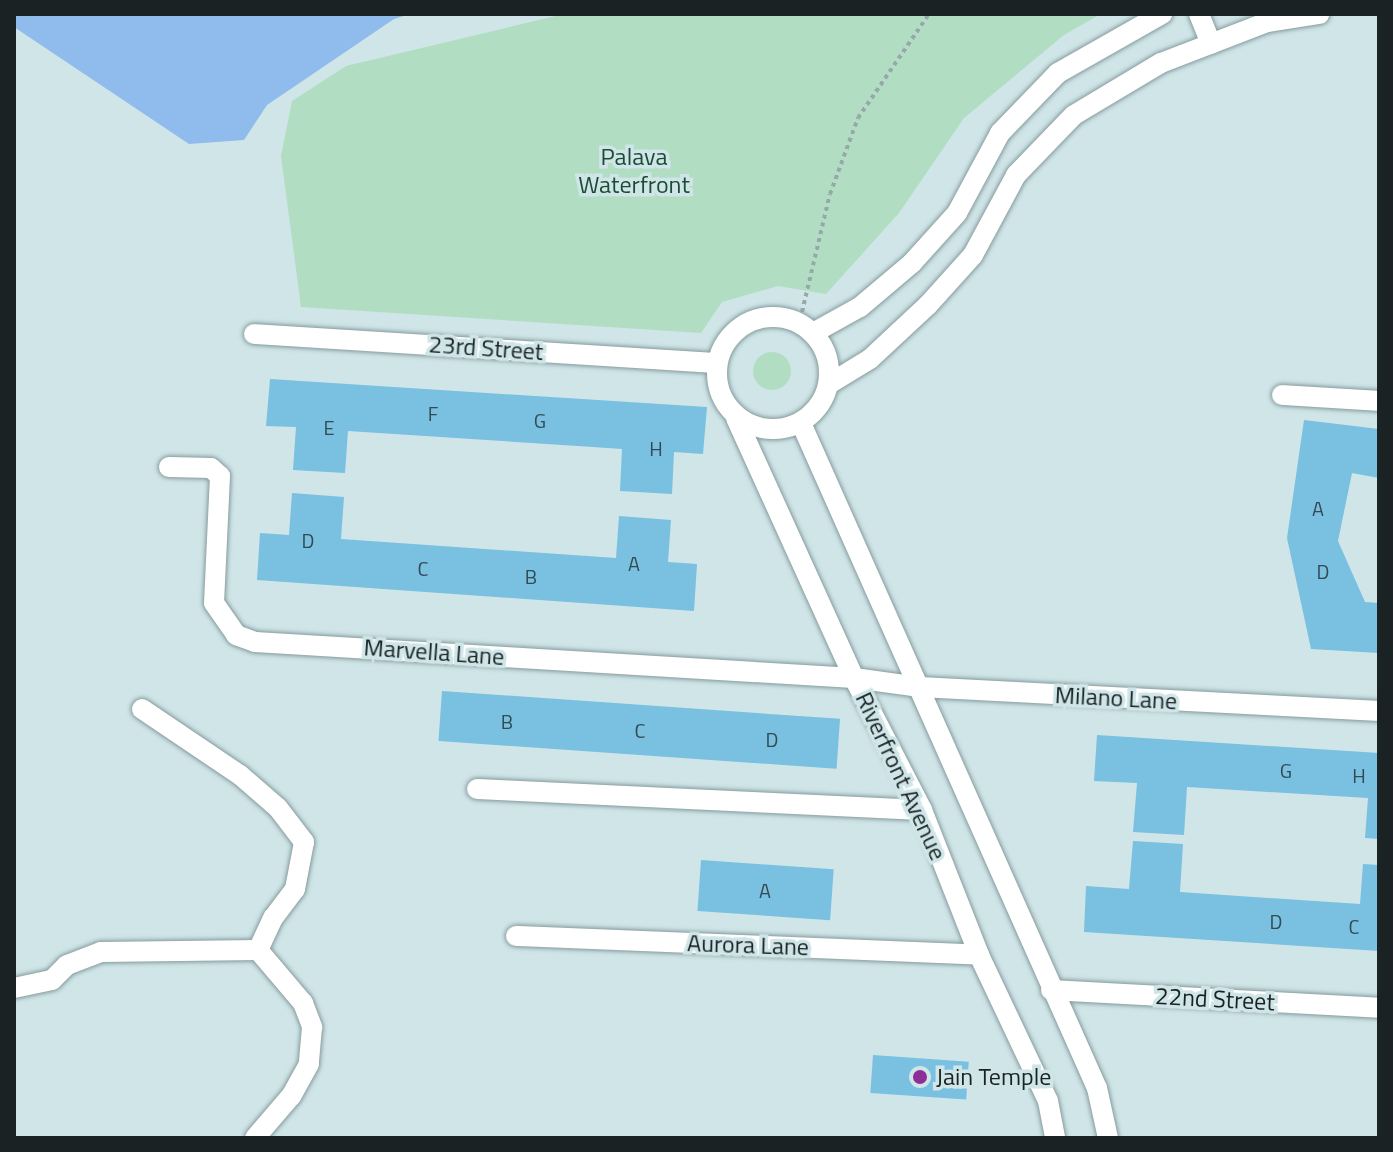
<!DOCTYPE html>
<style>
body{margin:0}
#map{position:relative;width:1393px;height:1152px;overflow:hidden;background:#cfe5e8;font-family:"Titillium Web",sans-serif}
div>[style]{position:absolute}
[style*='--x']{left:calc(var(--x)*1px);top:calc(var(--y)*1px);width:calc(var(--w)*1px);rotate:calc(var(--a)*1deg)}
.green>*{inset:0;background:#b1dec2}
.round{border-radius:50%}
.water>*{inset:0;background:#90bbed}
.building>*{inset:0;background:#79c0e1;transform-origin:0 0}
.path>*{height:4px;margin-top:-2px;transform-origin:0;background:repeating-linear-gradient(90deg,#97a8ab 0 4px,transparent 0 8px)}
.roads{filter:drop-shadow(0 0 2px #869b9d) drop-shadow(0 0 2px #869b9d)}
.minor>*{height:20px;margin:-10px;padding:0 10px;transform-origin:10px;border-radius:10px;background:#fff}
.minor>.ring{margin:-10px;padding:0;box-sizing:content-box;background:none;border:20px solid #fff;border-radius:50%}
.dots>*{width:22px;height:22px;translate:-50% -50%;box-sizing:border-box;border:4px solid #cfe5e8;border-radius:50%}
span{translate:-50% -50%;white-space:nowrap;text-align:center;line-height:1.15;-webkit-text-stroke:7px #cfe5e8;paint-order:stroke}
.number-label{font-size:20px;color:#324a52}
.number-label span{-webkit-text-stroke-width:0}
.park-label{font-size:24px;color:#1c4d33}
.street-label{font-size:24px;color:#1a2223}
.poi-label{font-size:24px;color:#1a2223}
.left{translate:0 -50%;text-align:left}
.frame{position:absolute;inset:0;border:16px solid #1a2223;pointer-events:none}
</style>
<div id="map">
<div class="green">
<i style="clip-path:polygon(564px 14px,1101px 14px,1064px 35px,964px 118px,899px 213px,826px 294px,778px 286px,722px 302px,701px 333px,301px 307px,281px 156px,292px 101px,346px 66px)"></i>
<i class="round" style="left:753px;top:352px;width:38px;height:38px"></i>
</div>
<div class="water">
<i style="clip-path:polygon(14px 14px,410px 14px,394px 19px,267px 105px,244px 140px,189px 144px,14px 27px)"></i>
</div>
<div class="building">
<i style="clip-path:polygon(270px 379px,707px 407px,703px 454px,674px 452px,672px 494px,620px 491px,622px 449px,593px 447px,348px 431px,345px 473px,293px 470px,296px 427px,266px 426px)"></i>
<i style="clip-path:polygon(1304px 420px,1379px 429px,1379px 478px,1352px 473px,1338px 541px,1365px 602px,1379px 603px,1379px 653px,1311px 649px,1287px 538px)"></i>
<i style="clip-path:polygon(292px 493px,344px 497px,341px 539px,616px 558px,619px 516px,671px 520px,668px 562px,697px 564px,694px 611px,257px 580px,260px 533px,289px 535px)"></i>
<i style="left:442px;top:691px;width:399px;height:50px;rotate:4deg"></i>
<i style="clip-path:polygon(1097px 735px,1379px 753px,1379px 839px,1365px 838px,1368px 798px,1187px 787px,1184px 835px,1133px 832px,1137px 783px,1094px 781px)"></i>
<i style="clip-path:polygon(1133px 841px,1183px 844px,1180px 892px,1360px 904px,1363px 864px,1379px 865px,1379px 951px,1084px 932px,1086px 886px,1129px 889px)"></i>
<i style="left:701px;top:860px;width:133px;height:51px;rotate:4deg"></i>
<i style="left:873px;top:1055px;width:96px;height:38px;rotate:4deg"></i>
</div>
<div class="path">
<i style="--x:802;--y:312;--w:121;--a:-76.7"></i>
<i style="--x:830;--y:194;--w:81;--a:-69.8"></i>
<i style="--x:858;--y:118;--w:126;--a:-55.7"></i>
</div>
<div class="roads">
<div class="minor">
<i style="--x:1199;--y:14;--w:32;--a:68"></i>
<i class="ring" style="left:717px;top:317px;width:92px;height:92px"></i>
<i style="--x:813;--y:333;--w:54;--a:-29"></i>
<i style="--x:860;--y:307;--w:68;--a:-40.2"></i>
<i style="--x:912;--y:263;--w:67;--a:-48"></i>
<i style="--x:957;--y:213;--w:91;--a:-61.7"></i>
<i style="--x:1000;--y:133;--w:83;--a:-46"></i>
<i style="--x:1058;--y:73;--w:120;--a:-29.6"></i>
<i style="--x:254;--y:334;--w:464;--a:3.6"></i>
<i style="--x:829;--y:384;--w:48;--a:-31.4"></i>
<i style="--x:870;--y:359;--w:79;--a:-43"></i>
<i style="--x:928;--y:305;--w:67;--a:-48"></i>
<i style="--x:973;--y:255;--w:91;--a:-61.7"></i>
<i style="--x:1016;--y:175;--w:83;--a:-46"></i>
<i style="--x:1074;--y:115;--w:101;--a:-30.9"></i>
<i style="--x:1161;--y:63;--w:114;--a:-21.1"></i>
<i style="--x:1267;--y:22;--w:53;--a:-8.7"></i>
<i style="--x:1282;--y:395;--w:97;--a:3.5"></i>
<i style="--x:736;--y:418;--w:286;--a:65.6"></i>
<i style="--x:854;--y:678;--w:148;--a:62.7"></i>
<i style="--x:922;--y:810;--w:156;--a:68.5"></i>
<i style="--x:979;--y:955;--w:161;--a:64.7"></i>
<i style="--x:1048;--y:1101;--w:38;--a:79"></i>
<i style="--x:801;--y:423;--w:728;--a:66.01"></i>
<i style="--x:1097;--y:1088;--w:51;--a:77.6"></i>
<i style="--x:169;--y:467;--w:42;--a:1.4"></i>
<i style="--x:211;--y:468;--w:12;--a:42"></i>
<i style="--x:220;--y:476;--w:127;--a:92.7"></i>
<i style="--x:214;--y:603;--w:39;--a:55"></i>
<i style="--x:236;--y:635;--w:20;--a:20"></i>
<i style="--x:255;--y:642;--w:600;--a:3.44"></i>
<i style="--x:854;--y:678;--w:67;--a:7.8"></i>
<i style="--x:920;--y:687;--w:460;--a:3"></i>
<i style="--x:142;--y:709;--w:118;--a:34"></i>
<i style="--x:240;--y:775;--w:50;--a:41"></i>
<i style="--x:278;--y:808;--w:43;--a:52.6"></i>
<i style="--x:304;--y:842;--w:48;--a:100.8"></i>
<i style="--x:295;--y:889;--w:36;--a:127"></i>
<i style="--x:273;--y:918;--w:35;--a:115"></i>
<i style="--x:258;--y:950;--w:70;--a:49.7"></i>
<i style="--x:303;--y:1003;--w:26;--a:69"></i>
<i style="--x:312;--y:1027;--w:37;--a:95"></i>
<i style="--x:309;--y:1064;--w:37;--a:119"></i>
<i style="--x:291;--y:1096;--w:55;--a:130.6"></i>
<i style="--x:477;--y:789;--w:445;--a:2.7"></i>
<i style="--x:516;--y:936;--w:463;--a:2.3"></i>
<i style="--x:14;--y:988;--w:39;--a:-12"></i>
<i style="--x:52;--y:980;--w:21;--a:-45"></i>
<i style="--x:67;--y:965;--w:36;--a:-21"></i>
<i style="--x:101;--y:952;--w:157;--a:-0.7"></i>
<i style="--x:1051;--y:990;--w:328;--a:3.1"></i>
</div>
</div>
<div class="dots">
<i style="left:920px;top:1077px;background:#8e2e97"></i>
</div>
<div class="number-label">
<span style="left:433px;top:413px">F</span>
<span style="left:540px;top:420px">G</span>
<span style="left:329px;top:427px">E</span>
<span style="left:656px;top:448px">H</span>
<span style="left:1318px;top:508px">A</span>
<span style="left:308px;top:540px">D</span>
<span style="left:634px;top:563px">A</span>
<span style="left:423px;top:568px">C</span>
<span style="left:1323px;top:571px">D</span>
<span style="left:531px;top:576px">B</span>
<span style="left:507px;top:721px">B</span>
<span style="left:640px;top:730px">C</span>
<span style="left:772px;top:739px">D</span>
<span style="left:1286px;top:770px">G</span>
<span style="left:1359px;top:775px">H</span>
<span style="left:765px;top:890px">A</span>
<span style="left:1276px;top:921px">D</span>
<span style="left:1354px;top:926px">C</span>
</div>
<div class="park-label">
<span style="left:634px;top:171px">Palava<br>Waterfront</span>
</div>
<div class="street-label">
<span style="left:486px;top:348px;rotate:4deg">23rd Street</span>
<span style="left:434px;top:652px;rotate:4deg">Marvella Lane</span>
<span style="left:1116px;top:698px;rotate:3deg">Milano Lane</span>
<span style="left:901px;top:776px;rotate:65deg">Riverfront Avenue</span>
<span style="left:748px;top:945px;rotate:2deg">Aurora Lane</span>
<span style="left:1215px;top:999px;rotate:3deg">22nd Street</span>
</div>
<div class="poi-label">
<span class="left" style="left:936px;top:1077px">Jain Temple</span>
</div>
<div class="frame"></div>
</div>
